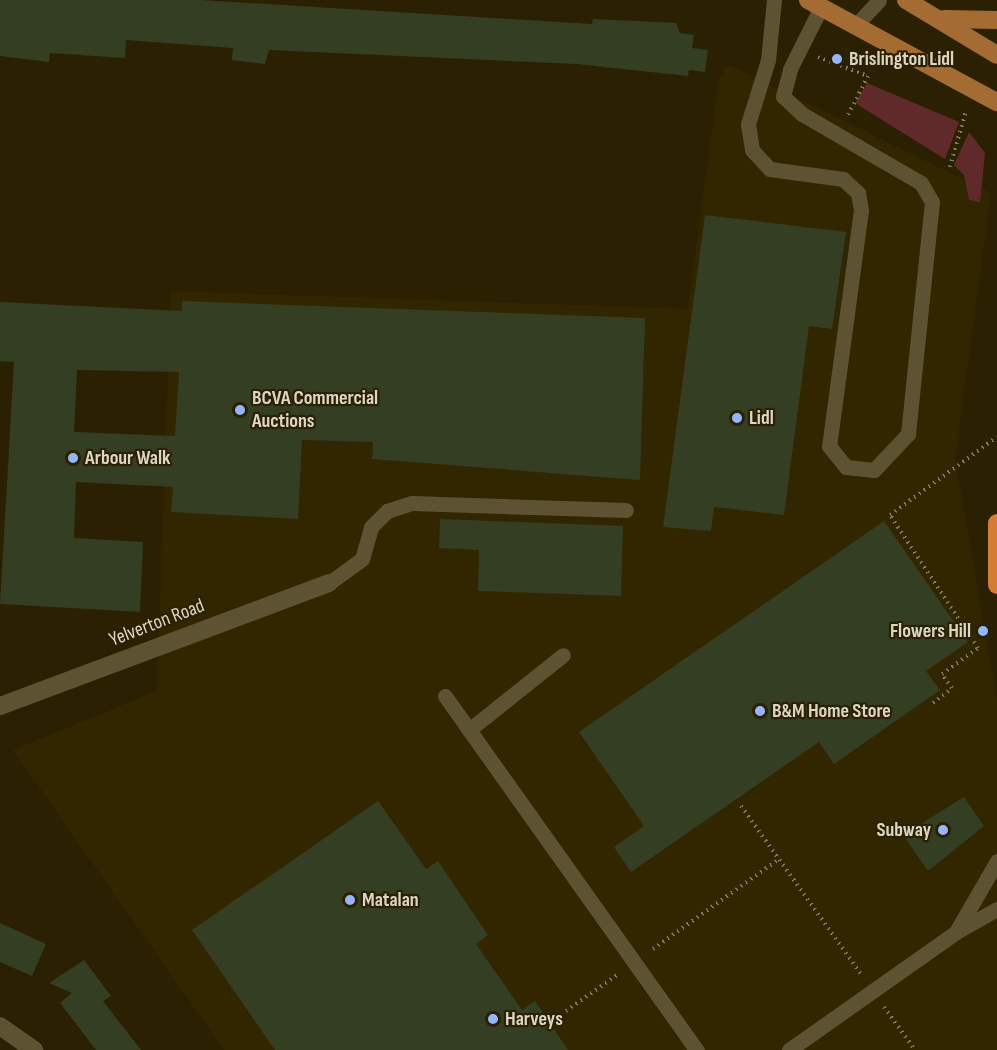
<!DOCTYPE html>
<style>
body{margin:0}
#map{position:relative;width:997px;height:1050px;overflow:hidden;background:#2b2102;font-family:"Sofia Sans Condensed",sans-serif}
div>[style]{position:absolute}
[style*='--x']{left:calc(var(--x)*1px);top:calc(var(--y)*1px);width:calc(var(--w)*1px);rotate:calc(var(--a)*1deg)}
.built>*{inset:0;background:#322600}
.green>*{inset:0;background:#612a2a}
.building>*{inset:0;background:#333e22}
.path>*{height:4px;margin-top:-2px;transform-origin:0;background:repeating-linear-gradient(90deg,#857d65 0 1.5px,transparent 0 6px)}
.lane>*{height:15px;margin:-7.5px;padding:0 7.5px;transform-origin:7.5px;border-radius:7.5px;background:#5d5333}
.street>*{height:18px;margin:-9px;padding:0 9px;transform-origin:9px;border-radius:9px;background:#5d5333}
.primary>*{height:18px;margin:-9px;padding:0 9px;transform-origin:9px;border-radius:9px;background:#a46c33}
.highway>*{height:18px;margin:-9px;padding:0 9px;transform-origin:9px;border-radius:9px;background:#d47c33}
.dots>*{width:16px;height:16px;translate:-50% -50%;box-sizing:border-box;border:3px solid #2b2102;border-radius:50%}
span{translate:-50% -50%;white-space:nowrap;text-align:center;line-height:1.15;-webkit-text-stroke:4.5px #2b2102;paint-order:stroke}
.poi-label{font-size:20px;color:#dcd6c5;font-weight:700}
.left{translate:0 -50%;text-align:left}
.right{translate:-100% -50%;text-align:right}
.street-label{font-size:20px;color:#dcd6c5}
</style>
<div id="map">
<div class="built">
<i style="clip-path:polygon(729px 65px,991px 193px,955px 459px,997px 701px,997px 1050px,224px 1050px,13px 750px,157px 691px,171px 291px,688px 309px,719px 77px)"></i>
</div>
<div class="green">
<i style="clip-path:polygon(867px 83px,959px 122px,945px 159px,855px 103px)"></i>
<i style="clip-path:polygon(969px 132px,985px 153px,980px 202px,969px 200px,964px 175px,954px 165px)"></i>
</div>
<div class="building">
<i style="clip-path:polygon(0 0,200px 0,592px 24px,593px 19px,676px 23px,680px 33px,694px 35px,692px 48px,708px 50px,705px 72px,689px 70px,688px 76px,576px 64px,269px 50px,265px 64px,232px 60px,233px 48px,126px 40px,125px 58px,50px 53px,49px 62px,0 56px)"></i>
<i style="clip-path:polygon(705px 215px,846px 232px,832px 329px,809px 326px,784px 515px,714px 507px,711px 531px,663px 527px)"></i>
<i style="clip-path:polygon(evenodd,182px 301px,645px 318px,640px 480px,372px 459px,373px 442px,302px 440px,298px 519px,171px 512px,173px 487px,76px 482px,74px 538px,143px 542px,140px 612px,0 604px,14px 362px,0 361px,0 302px,182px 311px,182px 301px,77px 370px,179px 372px,175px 436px,74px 432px,77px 370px)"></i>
<i style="clip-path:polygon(440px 519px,623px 526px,621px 596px,478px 591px,479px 550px,439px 548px)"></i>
<i style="clip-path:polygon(884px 521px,968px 642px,926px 671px,940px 690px,834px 764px,819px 742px,631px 872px,614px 847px,644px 826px,579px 732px)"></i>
<i style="clip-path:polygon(964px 797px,984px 826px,928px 871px,903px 835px)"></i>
<i style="clip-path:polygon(378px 801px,426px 869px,438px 861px,488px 935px,476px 944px,522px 1010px,535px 1001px,568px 1050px,275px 1050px,192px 930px)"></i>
<i style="clip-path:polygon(0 923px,46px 944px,32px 976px,0 962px)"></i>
<i style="clip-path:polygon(84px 960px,111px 996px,103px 1001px,141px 1050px,96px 1050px,60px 1003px,72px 993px,49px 983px)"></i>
</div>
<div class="path">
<i style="--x:818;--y:57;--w:53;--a:20.8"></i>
<i style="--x:868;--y:76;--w:44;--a:117.1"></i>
<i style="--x:950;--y:167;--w:58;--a:-74.1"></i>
<i style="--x:933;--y:703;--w:24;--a:-38"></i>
<i style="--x:952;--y:688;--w:17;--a:-126"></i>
<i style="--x:942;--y:674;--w:44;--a:-35.8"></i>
<i style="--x:978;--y:648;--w:159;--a:-123.5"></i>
<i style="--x:890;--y:515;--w:132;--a:-36.1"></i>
<i style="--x:741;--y:806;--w:206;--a:54.5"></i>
<i style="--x:653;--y:949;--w:155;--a:-35.5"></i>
<i style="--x:884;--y:1007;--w:53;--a:54.2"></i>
<i style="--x:566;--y:1011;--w:62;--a:-35.2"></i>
</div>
<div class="lane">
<i style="--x:774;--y:0;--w:60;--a:95.7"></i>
<i style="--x:768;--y:60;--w:67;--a:107.4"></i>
<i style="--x:748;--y:124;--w:26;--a:81"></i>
<i style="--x:752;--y:150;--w:26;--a:47"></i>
<i style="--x:770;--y:169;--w:74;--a:7.8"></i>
<i style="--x:843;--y:179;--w:21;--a:43"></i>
<i style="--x:858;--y:193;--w:17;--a:80"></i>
<i style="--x:861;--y:210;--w:238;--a:97.7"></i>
<i style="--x:829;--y:446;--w:27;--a:51"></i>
<i style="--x:846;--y:467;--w:28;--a:6"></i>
<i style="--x:874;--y:470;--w:50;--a:-46.6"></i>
<i style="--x:908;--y:434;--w:233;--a:-84.1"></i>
<i style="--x:932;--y:202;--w:22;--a:-120"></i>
<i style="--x:921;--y:183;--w:138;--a:-149.9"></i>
<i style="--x:802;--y:114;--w:26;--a:-137"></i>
<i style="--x:783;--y:96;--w:28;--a:-75"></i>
<i style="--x:790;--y:69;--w:69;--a:-63.4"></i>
<i style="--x:821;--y:7;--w:7;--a:-106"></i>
<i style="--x:855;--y:26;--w:35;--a:-47"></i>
<i style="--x:329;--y:583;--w:41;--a:-36"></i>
<i style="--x:362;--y:559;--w:33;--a:-74"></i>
<i style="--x:371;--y:527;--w:23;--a:-45"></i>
<i style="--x:387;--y:511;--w:26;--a:-18"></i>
<i style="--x:412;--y:503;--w:214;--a:1.9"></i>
<i style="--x:445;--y:696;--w:435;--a:54.6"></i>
<i style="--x:469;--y:730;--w:120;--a:-38.6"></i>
<i style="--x:956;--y:932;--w:82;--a:-60"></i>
<i style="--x:789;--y:1050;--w:204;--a:-35.2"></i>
<i style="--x:956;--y:932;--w:47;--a:-29.3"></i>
</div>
<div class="street">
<i style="--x:0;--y:706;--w:351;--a:-20.5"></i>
<i style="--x:0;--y:1026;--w:42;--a:35.2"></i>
</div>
<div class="primary">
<i style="--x:808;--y:0;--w:215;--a:28.4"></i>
<i style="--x:906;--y:0;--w:106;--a:31.1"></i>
<i style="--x:944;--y:19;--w:53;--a:1.1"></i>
</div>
<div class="highway">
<i style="--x:997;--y:523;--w:62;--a:90"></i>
</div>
<div class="dots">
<i style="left:837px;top:59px;background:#95b6fd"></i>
<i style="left:240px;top:410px;background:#95b6fd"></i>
<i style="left:737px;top:418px;background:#95b6fd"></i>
<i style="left:73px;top:458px;background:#95b6fd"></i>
<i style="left:983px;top:631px;background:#95b6fd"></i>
<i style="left:760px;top:711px;background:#95b6fd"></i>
<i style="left:943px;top:830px;background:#95b6fd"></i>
<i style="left:350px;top:900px;background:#95b6fd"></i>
<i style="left:493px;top:1019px;background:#95b6fd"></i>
</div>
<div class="poi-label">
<span class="left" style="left:849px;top:59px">Brislington Lidl</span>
<span class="left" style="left:252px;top:410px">BCVA Commercial<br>Auctions</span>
<span class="left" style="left:749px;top:418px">Lidl</span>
<span class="left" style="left:85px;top:458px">Arbour Walk</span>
<span class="right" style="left:971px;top:631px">Flowers Hill</span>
<span class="left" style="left:772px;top:711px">B&amp;M Home Store</span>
<span class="right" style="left:931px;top:830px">Subway</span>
<span class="left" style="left:362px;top:900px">Matalan</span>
<span class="left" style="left:505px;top:1019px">Harveys</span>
</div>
<div class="street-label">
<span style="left:157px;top:623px;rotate:-21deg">Yelverton Road</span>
</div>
</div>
